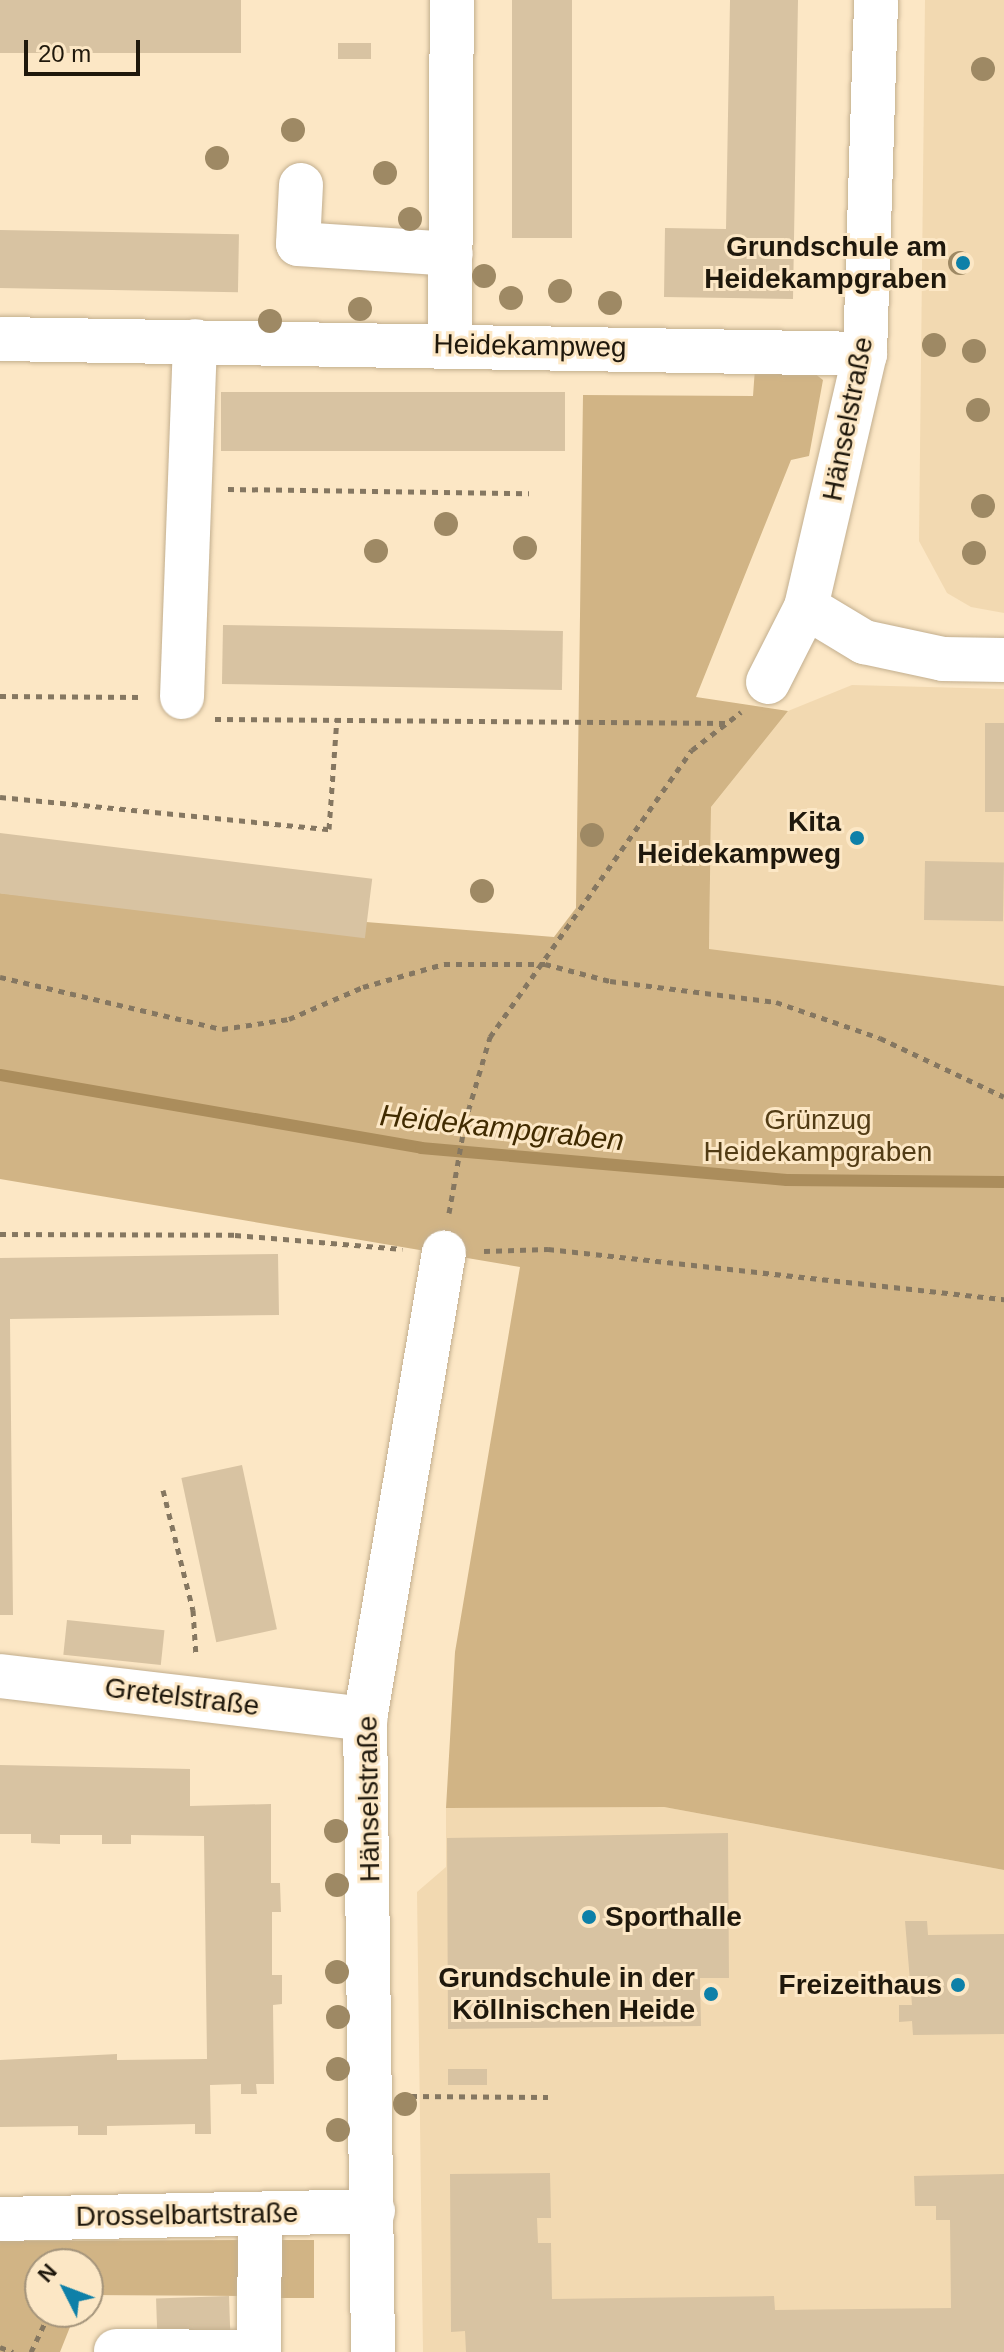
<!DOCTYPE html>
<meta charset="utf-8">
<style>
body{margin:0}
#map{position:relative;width:1004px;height:2352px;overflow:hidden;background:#fce7c5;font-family:Helvetica,sans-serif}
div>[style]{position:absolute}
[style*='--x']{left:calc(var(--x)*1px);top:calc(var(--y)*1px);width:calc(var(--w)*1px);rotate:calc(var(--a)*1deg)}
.built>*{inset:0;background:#f2d9b1}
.green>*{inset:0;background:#d1b485;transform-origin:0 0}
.stream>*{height:12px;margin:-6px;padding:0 6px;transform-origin:6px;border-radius:6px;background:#ab8d5c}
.building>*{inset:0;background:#d8c3a2;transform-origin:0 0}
.path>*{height:5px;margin-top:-2.5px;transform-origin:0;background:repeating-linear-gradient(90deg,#857761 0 6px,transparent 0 12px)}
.roads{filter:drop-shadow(0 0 2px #c2ae8e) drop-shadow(0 0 2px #c2ae8e)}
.minor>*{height:44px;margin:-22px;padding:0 22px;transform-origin:22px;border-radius:22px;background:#fff}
.trees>*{width:24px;height:24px;margin:-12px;border-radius:50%;background:#9e8964}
.dots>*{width:22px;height:22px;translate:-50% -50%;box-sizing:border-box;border:4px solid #fce7c5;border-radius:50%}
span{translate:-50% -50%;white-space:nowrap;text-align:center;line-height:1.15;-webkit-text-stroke:6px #fce7c5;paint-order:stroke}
.poi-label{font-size:28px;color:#1f180c;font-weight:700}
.right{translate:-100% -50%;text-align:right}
.left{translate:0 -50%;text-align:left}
.street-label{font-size:28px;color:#1f180c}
.park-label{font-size:28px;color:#523c15}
.water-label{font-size:30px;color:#412b01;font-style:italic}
.north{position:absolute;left:24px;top:2248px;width:80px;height:80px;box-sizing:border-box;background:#fce7c5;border:2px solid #a4947b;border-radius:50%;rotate:312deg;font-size:22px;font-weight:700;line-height:32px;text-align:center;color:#1f180c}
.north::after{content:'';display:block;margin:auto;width:28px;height:36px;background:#0e80a8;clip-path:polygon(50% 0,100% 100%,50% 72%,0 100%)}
.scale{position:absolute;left:24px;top:40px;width:116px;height:36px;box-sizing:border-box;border:4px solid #1f180c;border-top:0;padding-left:10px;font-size:24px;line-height:28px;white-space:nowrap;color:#1f180c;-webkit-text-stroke:6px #fce7c5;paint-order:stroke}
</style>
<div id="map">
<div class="built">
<i style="clip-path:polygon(925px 0,1004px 0,1004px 613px,971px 607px,947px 593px,919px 541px)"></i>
<i style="clip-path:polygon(852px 685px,1004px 689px,1004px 986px,709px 950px,711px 807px,788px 711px)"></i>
<i style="clip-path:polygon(664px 1807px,1004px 1870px,1004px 2352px,423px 2352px,417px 1892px,446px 1867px,446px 1808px)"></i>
</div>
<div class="green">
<i style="clip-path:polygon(755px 368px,809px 369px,823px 380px,809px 456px,791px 460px,696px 697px,788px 711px,711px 807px,709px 949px,1004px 986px,1004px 1870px,664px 1807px,446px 1808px,455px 1652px,520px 1267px,0 1179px,0 893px,364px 935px,366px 922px,554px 937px,576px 908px,583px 395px,753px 396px)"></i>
<i style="clip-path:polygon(249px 2240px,247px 2296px,88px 2295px,88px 2264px,40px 2264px,40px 2312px,76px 2312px,60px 2352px,0 2352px,0 2241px)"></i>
<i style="left:314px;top:2240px;width:58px;height:40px;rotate:90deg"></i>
</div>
<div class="stream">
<i style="--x:0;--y:1075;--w:427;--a:9.8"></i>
<i style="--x:421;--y:1148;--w:367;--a:5"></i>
<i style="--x:787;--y:1180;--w:217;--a:0.5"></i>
</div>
<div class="building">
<i style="left:0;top:0;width:241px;height:53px"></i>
<i style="left:512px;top:0;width:60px;height:238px"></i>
<i style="clip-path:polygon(730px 0,798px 0,793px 299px,664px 297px,665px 228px,726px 229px)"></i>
<i style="left:338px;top:43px;width:33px;height:16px"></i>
<i style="left:0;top:230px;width:239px;height:58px;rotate:1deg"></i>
<i style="left:221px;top:392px;width:344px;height:59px"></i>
<i style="left:223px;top:625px;width:340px;height:59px;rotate:1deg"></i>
<i style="left:985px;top:723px;width:19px;height:89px"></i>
<i style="left:0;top:833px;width:375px;height:60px;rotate:7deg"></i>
<i style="left:925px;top:861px;width:79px;height:59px;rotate:1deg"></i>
<i style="clip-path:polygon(278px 1254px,279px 1315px,10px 1319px,13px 1615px,0 1615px,0 1258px)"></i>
<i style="left:242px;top:1465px;width:168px;height:62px;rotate:78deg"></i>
<i style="left:67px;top:1620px;width:98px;height:35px;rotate:6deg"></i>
<i style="clip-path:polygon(0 1765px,190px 1769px,190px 1806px,271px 1804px,271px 1883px,280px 1883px,281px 1912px,272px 1912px,272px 1975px,282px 1975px,282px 2004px,273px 2005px,274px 2084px,256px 2084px,257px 2094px,241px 2094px,241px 2084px,210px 2085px,211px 2134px,195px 2134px,195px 2124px,107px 2126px,107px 2135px,78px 2135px,78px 2126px,0 2127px,0 2060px,117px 2054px,117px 2060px,207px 2059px,204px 1836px,131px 1835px,131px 1844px,102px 1844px,102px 1835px,60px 1835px,60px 1844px,31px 1843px,31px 1834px,0 1834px)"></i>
<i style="clip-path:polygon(728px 1833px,729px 1978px,700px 1978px,701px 2026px,448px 2029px,447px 1838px)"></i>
<i style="clip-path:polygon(905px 1921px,927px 1921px,928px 1935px,1004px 1934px,1004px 2034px,913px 2035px,912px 2021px,899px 2022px,899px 2005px,912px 2005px)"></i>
<i style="left:448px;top:2069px;width:39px;height:16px"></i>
<i style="clip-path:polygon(550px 2173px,551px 2218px,537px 2218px,538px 2243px,551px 2243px,552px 2299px,774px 2296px,775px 2310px,951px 2308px,950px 2220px,936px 2220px,936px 2206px,915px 2206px,914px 2176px,1004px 2174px,1004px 2352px,466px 2352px,465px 2331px,451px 2332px,450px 2174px)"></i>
<i style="left:229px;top:2296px;width:38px;height:73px;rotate:88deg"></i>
</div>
<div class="path">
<i style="--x:228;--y:489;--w:301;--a:0.8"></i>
<i style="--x:0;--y:696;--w:141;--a:0.4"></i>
<i style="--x:215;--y:719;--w:514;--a:0.45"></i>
<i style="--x:0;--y:797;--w:331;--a:5.6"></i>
<i style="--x:329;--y:829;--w:111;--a:-85.9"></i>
<i style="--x:0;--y:977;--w:228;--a:13.2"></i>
<i style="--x:222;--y:1029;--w:68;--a:-8.5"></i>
<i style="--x:289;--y:1019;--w:81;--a:-23.4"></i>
<i style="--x:363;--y:987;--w:84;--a:-15.9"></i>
<i style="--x:444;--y:964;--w:101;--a:0"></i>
<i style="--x:545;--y:964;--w:67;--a:14.7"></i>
<i style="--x:610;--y:981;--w:167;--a:7.2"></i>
<i style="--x:776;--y:1002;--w:110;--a:19.1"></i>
<i style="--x:880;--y:1038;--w:137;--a:25.4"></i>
<i style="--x:449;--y:1213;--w:92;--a:-80"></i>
<i style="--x:465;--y:1122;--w:89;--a:-73.6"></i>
<i style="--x:490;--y:1037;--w:351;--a:-54.9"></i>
<i style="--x:692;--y:750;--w:62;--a:-37.8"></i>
<i style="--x:0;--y:1234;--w:235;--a:0.2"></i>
<i style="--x:235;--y:1235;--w:168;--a:4.8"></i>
<i style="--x:484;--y:1251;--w:64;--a:-1.8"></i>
<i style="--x:548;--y:1249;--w:459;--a:6.3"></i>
<i style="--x:163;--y:1490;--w:124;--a:76"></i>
<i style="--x:193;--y:1610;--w:47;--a:86.3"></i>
<i style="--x:411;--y:2096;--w:137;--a:0.4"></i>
<i style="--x:0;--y:2347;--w:14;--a:21"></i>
<i style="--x:31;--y:2352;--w:44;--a:-64.6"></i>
</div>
<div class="roads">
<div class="minor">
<i style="--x:301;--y:185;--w:59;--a:92.9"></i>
<i style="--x:298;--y:244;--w:153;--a:3.7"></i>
<i style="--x:0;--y:339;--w:865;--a:0.99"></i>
<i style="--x:450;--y:344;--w:344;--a:-89.7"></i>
<i style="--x:806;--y:607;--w:68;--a:31.1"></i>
<i style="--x:864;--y:642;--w:81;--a:12.1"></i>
<i style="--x:943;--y:659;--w:61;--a:0.9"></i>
<i style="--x:768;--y:682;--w:84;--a:-63.1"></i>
<i style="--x:806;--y:607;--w:260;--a:-76.9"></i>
<i style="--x:865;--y:354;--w:354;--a:-88.2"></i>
<i style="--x:182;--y:697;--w:356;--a:-87.9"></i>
<i style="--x:0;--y:1676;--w:368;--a:6.7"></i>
<i style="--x:0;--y:2219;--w:373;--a:-1.2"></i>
<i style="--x:116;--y:2351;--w:129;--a:0.4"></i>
<i style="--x:259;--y:2352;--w:138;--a:-89.6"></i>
<i style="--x:373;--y:2352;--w:633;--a:-90.72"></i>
<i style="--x:365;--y:1719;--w:473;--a:-80.4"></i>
</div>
</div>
<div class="trees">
<i style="left:983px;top:69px"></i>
<i style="left:293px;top:130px"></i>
<i style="left:217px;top:158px"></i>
<i style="left:385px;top:173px"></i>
<i style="left:410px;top:219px"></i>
<i style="left:960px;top:263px"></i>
<i style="left:484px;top:276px"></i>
<i style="left:560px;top:291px"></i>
<i style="left:511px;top:298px"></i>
<i style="left:610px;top:303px"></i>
<i style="left:360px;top:309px"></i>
<i style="left:270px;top:321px"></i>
<i style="left:934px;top:345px"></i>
<i style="left:974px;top:351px"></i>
<i style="left:978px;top:410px"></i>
<i style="left:983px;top:506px"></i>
<i style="left:446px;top:524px"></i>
<i style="left:525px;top:548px"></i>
<i style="left:376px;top:551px"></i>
<i style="left:974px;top:553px"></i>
<i style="left:592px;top:835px"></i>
<i style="left:482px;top:891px"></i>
<i style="left:336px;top:1831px"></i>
<i style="left:337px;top:1885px"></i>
<i style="left:337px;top:1972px"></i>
<i style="left:338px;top:2017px"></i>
<i style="left:338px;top:2069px"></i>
<i style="left:405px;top:2104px"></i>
<i style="left:338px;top:2130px"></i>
</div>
<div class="dots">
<i style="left:963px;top:263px;background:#0e80a8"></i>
<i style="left:857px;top:838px;background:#0e80a8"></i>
<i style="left:589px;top:1917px;background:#0e80a8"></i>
<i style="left:958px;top:1985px;background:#0e80a8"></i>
<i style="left:711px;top:1994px;background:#0e80a8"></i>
</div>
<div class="poi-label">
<span class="right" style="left:947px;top:263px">Grundschule am<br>Heidekampgraben</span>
<span class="right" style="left:841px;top:838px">Kita<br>Heidekampweg</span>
<span class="left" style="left:605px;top:1917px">Sporthalle</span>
<span class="right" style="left:695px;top:1994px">Grundschule in der<br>Köllnischen Heide</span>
<span class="right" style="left:942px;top:1985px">Freizeithaus</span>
</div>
<div class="street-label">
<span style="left:530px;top:346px;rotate:1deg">Heidekampweg</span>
<span style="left:848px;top:419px;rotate:-79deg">Hänselstraße</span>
<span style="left:182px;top:1697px;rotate:7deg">Gretelstraße</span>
<span style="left:369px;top:1799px;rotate:-91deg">Hänselstraße</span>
<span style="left:187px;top:2215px;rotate:-1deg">Drosselbartstraße</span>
</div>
<div class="park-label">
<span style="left:818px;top:1136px">Grünzug<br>Heidekampgraben</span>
</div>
<div class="water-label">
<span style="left:502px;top:1128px;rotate:6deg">Heidekampgraben</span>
</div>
<div class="north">N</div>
<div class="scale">20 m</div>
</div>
